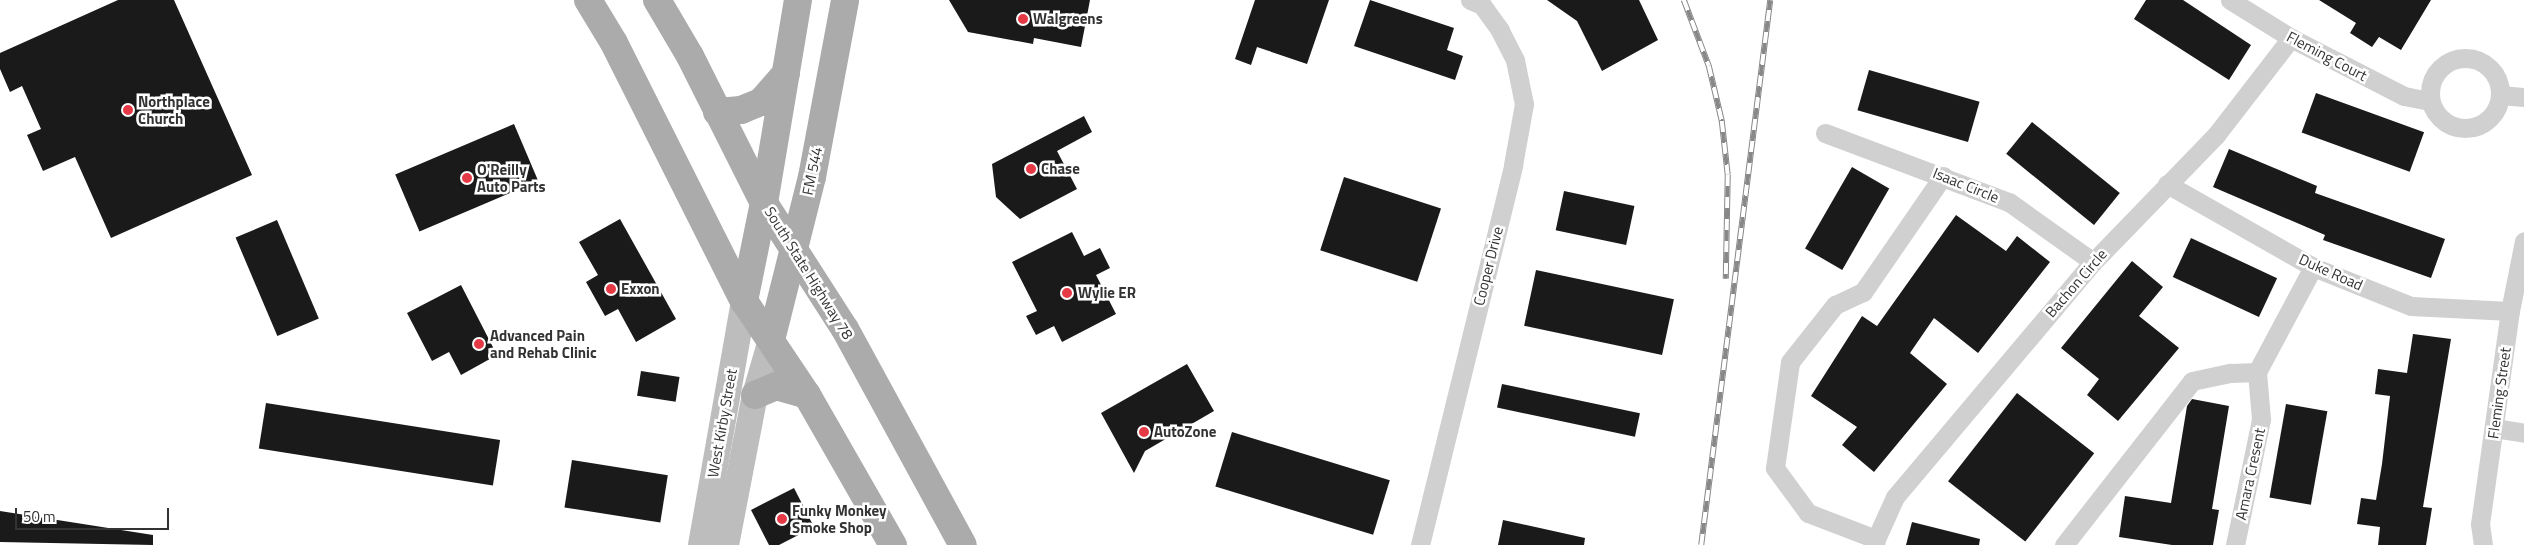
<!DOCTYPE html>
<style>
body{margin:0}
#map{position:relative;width:2524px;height:545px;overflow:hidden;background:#fff;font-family:"Titillium Web",sans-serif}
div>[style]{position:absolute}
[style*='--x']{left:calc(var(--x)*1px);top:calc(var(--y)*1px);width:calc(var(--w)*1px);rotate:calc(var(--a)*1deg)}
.building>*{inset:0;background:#1a1a1a;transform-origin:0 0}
.minor>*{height:19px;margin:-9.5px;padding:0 9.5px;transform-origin:9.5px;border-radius:9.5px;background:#d0d0d0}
.minor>.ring{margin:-9.5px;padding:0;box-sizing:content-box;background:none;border:19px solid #d0d0d0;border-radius:50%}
.secondary>*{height:26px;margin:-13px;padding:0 13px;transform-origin:13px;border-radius:13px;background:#bdbdbd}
.primary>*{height:28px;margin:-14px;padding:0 14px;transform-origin:14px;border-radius:14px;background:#ababab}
.rail>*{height:5.5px;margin-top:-2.75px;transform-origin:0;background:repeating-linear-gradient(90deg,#fff 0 11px,#888 0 22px);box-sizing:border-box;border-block:1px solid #888}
.dots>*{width:14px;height:14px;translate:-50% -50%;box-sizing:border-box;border:2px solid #fff;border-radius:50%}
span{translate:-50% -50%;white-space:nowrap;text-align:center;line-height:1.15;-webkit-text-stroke:5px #fff;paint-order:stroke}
.poi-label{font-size:15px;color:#333;font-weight:700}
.left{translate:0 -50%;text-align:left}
.street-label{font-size:15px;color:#333}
.scale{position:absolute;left:15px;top:508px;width:154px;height:22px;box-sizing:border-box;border:2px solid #333;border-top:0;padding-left:6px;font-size:15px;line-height:18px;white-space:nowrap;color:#333;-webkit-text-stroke:4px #fff;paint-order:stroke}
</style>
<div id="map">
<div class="building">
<i style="clip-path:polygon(118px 0,174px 0,252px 175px,111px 238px,75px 157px,43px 171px,27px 135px,41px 129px,22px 86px,10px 92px,0 69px,0 53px)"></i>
<i style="clip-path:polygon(949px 0,1090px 0,1081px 47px,1034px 38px,1033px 44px,968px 32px)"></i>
<i style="clip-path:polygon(1255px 0,1329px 0,1307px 64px,1257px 47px,1251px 65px,1235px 59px)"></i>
<i style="clip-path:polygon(1370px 0,1454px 28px,1447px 50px,1463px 56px,1455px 80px,1354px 46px)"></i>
<i style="clip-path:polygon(1547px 0,1639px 0,1658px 40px,1602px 71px,1577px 21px)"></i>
<i style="clip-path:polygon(2146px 0,2183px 0,2251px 45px,2229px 80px,2134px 19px)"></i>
<i style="clip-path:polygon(2319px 0,2431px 0,2401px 50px,2379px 37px,2372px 47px,2350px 33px,2356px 23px)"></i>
<i style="left:1869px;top:70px;width:115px;height:42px;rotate:16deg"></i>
<i style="left:2316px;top:93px;width:115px;height:42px;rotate:20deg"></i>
<i style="clip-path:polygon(1084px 116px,1092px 132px,1057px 151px,1077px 189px,1020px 219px,996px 197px,992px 164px)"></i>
<i style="left:2032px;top:122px;width:113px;height:41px;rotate:39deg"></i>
<i style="left:514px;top:124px;width:62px;height:129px;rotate:67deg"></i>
<i style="clip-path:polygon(2229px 149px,2317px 186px,2315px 193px,2445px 239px,2431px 278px,2323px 240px,2325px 235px,2213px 187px)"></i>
<i style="left:1852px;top:167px;width:43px;height:94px;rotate:30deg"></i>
<i style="left:1344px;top:177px;width:102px;height:77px;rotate:18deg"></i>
<i style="left:1564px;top:191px;width:72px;height:40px;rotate:12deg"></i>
<i style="clip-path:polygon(1956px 215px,2006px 251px,2017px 236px,2050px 262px,1978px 353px,1934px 318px,1910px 353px,1947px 384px,1874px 472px,1842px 445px,1857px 427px,1811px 396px,1862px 316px,1877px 326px)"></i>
<i style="clip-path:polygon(620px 219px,676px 319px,636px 342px,618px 309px,605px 316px,586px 282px,598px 275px,579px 242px)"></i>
<i style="left:277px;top:220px;width:107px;height:45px;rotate:67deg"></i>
<i style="clip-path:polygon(1072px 232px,1084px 256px,1100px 248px,1110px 268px,1096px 275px,1116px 314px,1062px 342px,1054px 326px,1036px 335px,1026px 316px,1037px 311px,1012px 262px)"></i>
<i style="left:2191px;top:238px;width:95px;height:43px;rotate:25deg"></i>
<i style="clip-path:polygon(2132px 261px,2163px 287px,2139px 316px,2179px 348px,2118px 421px,2087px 395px,2099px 379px,2061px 348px)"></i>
<i style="left:1536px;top:270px;width:141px;height:57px;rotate:12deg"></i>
<i style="clip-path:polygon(461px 285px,497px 355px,461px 375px,449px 352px,432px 361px,407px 313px)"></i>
<i style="clip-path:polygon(2413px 334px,2451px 339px,2423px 507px,2432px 508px,2426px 545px,2378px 545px,2380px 527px,2357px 524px,2361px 498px,2376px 500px,2382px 464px,2390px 396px,2375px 394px,2378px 369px,2407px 373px)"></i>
<i style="clip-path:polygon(1187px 364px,1214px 411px,1145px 451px,1134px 473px,1101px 413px)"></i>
<i style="left:641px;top:371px;width:39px;height:25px;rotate:9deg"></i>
<i style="left:1502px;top:384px;width:141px;height:24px;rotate:12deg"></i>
<i style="left:2017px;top:393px;width:98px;height:112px;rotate:38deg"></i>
<i style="clip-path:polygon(2192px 399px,2229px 406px,2212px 509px,2219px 510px,2213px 545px,2172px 545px,2119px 537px,2125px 496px,2171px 503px,2187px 406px)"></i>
<i style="left:266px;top:403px;width:237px;height:46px;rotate:9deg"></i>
<i style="left:2286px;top:404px;width:42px;height:95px;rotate:10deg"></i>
<i style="left:1232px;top:432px;width:165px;height:57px;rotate:17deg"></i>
<i style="left:572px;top:460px;width:97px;height:48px;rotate:9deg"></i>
<i style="clip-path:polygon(794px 488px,814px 527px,779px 545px,769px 545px,751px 510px)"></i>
<i style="clip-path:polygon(0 511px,153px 535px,153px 545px,0 542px)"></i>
<i style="clip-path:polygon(1503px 520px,1585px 538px,1584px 545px,1498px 545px)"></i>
<i style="clip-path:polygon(1912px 522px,1980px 539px,1979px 545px,1906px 545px)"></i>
</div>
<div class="minor">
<i style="--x:2230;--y:0;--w:72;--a:31.9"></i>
<i style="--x:2291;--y:38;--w:127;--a:27.2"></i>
<i style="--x:2404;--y:96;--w:26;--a:11"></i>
<i class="ring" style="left:2430px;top:58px;width:51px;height:51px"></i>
<i style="--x:2500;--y:95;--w:24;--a:5"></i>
<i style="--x:1825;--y:133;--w:197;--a:20.6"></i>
<i style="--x:2009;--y:202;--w:103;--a:35.5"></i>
<i style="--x:2167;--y:184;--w:168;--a:29.6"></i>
<i style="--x:2313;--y:267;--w:105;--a:21.7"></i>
<i style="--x:2411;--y:306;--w:99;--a:2.9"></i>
<i style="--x:2257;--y:372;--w:119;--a:-61.9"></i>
<i style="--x:2494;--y:428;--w:30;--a:9"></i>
<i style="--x:1876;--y:539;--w:46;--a:-65.7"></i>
<i style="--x:1895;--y:497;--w:307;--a:-49.9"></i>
<i style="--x:2093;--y:262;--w:177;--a:-45.9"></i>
<i style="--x:2216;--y:135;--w:123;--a:-52.3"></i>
<i style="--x:1420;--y:545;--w:391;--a:-76.2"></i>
<i style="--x:1513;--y:165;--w:62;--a:-79.8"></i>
<i style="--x:1524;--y:104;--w:45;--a:-101.6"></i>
<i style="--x:1515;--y:60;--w:34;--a:-117"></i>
<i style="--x:1500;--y:30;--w:31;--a:-126"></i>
<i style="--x:1482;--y:5;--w:13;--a:-157"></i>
<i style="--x:1875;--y:545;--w:6;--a:-81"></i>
<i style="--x:1876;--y:539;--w:73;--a:-159.1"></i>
<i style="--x:1808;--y:513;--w:56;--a:-126.3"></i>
<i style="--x:1775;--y:468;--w:107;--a:-81.9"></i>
<i style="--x:1790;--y:362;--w:73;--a:-51.7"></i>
<i style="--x:1835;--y:305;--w:31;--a:-25"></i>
<i style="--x:1863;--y:292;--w:141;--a:-55.4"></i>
<i style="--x:2064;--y:545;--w:208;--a:-52"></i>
<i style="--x:2192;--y:381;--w:39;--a:-12"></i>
<i style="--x:2230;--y:373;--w:27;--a:-2"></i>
<i style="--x:2235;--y:545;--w:129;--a:-78.3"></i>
<i style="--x:2261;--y:419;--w:47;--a:-94.9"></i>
<i style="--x:2483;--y:545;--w:21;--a:-98"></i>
<i style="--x:2480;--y:524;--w:215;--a:-82"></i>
<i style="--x:2510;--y:311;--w:71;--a:-78.7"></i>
</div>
<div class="secondary">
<i style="--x:701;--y:545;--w:248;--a:-80"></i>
<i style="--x:726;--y:545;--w:153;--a:-79.1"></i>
<i style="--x:755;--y:395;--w:57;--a:-73.8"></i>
</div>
<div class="primary">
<i style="--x:588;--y:0;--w:50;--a:58.8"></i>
<i style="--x:614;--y:43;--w:289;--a:63.3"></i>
<i style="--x:744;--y:301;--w:113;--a:56.2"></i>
<i style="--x:807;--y:395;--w:173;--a:60.2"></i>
<i style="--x:657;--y:0;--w:65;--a:59.5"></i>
<i style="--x:690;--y:56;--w:165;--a:63.3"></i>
<i style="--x:764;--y:203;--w:150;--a:57.3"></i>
<i style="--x:845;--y:329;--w:246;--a:61.4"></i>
<i style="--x:717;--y:112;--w:24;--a:-5"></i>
<i style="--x:741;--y:110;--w:22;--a:-22"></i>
<i style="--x:761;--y:102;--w:38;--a:-49"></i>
<i style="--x:744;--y:301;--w:100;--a:-78.5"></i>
<i style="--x:764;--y:203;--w:206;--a:-80.5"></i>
<i style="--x:771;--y:340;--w:168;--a:-75.9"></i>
<i style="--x:812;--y:177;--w:180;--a:-79.4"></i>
<i style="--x:755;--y:395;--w:23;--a:-23"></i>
<i style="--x:776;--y:386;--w:32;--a:16"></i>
</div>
<div class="rail">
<i style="--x:1684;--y:0;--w:71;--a:69.3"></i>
<i style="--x:1709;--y:66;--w:57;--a:76.7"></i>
<i style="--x:1722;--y:121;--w:54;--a:83.7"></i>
<i style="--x:1728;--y:175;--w:104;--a:91.1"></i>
<i style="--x:1701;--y:545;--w:549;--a:-82.78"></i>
</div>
<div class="dots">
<i style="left:1023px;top:19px;background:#e63946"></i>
<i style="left:128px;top:110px;background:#e63946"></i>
<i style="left:1031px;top:169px;background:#e63946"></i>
<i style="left:467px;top:178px;background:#e63946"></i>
<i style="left:611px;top:289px;background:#e63946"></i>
<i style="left:1067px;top:293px;background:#e63946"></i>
<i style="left:479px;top:344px;background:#e63946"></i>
<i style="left:1144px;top:432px;background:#e63946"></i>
<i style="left:782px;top:519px;background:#e63946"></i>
</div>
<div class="poi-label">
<span class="left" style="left:1033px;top:19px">Walgreens</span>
<span class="left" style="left:138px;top:110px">Northplace<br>Church</span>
<span class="left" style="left:477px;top:178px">O'Reilly<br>Auto Parts</span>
<span class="left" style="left:1041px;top:169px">Chase</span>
<span class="left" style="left:621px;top:289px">Exxon</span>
<span class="left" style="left:1078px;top:293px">Wylie ER</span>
<span class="left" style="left:490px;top:344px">Advanced Pain<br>and Rehab Clinic</span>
<span class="left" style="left:1154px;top:432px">AutoZone</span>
<span class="left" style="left:792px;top:519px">Funky Monkey<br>Smoke Shop</span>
</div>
<div class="street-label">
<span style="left:2327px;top:56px;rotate:28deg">Fleming Court</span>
<span style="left:812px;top:171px;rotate:-78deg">FM 544</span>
<span style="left:1966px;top:185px;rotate:22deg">Isaac Circle</span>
<span style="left:1488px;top:266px;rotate:-76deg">Cooper Drive</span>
<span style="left:2331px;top:272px;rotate:24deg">Duke Road</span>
<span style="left:809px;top:273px;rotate:58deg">South State Highway 78</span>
<span style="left:2076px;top:283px;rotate:-49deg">Bachon Circle</span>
<span style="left:2499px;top:393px;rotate:-82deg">Fleming Street</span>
<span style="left:722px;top:423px;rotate:-80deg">West Kirby Street</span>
<span style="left:2250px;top:474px;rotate:-78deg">Amara Cresent</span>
</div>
<div class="scale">50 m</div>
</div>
